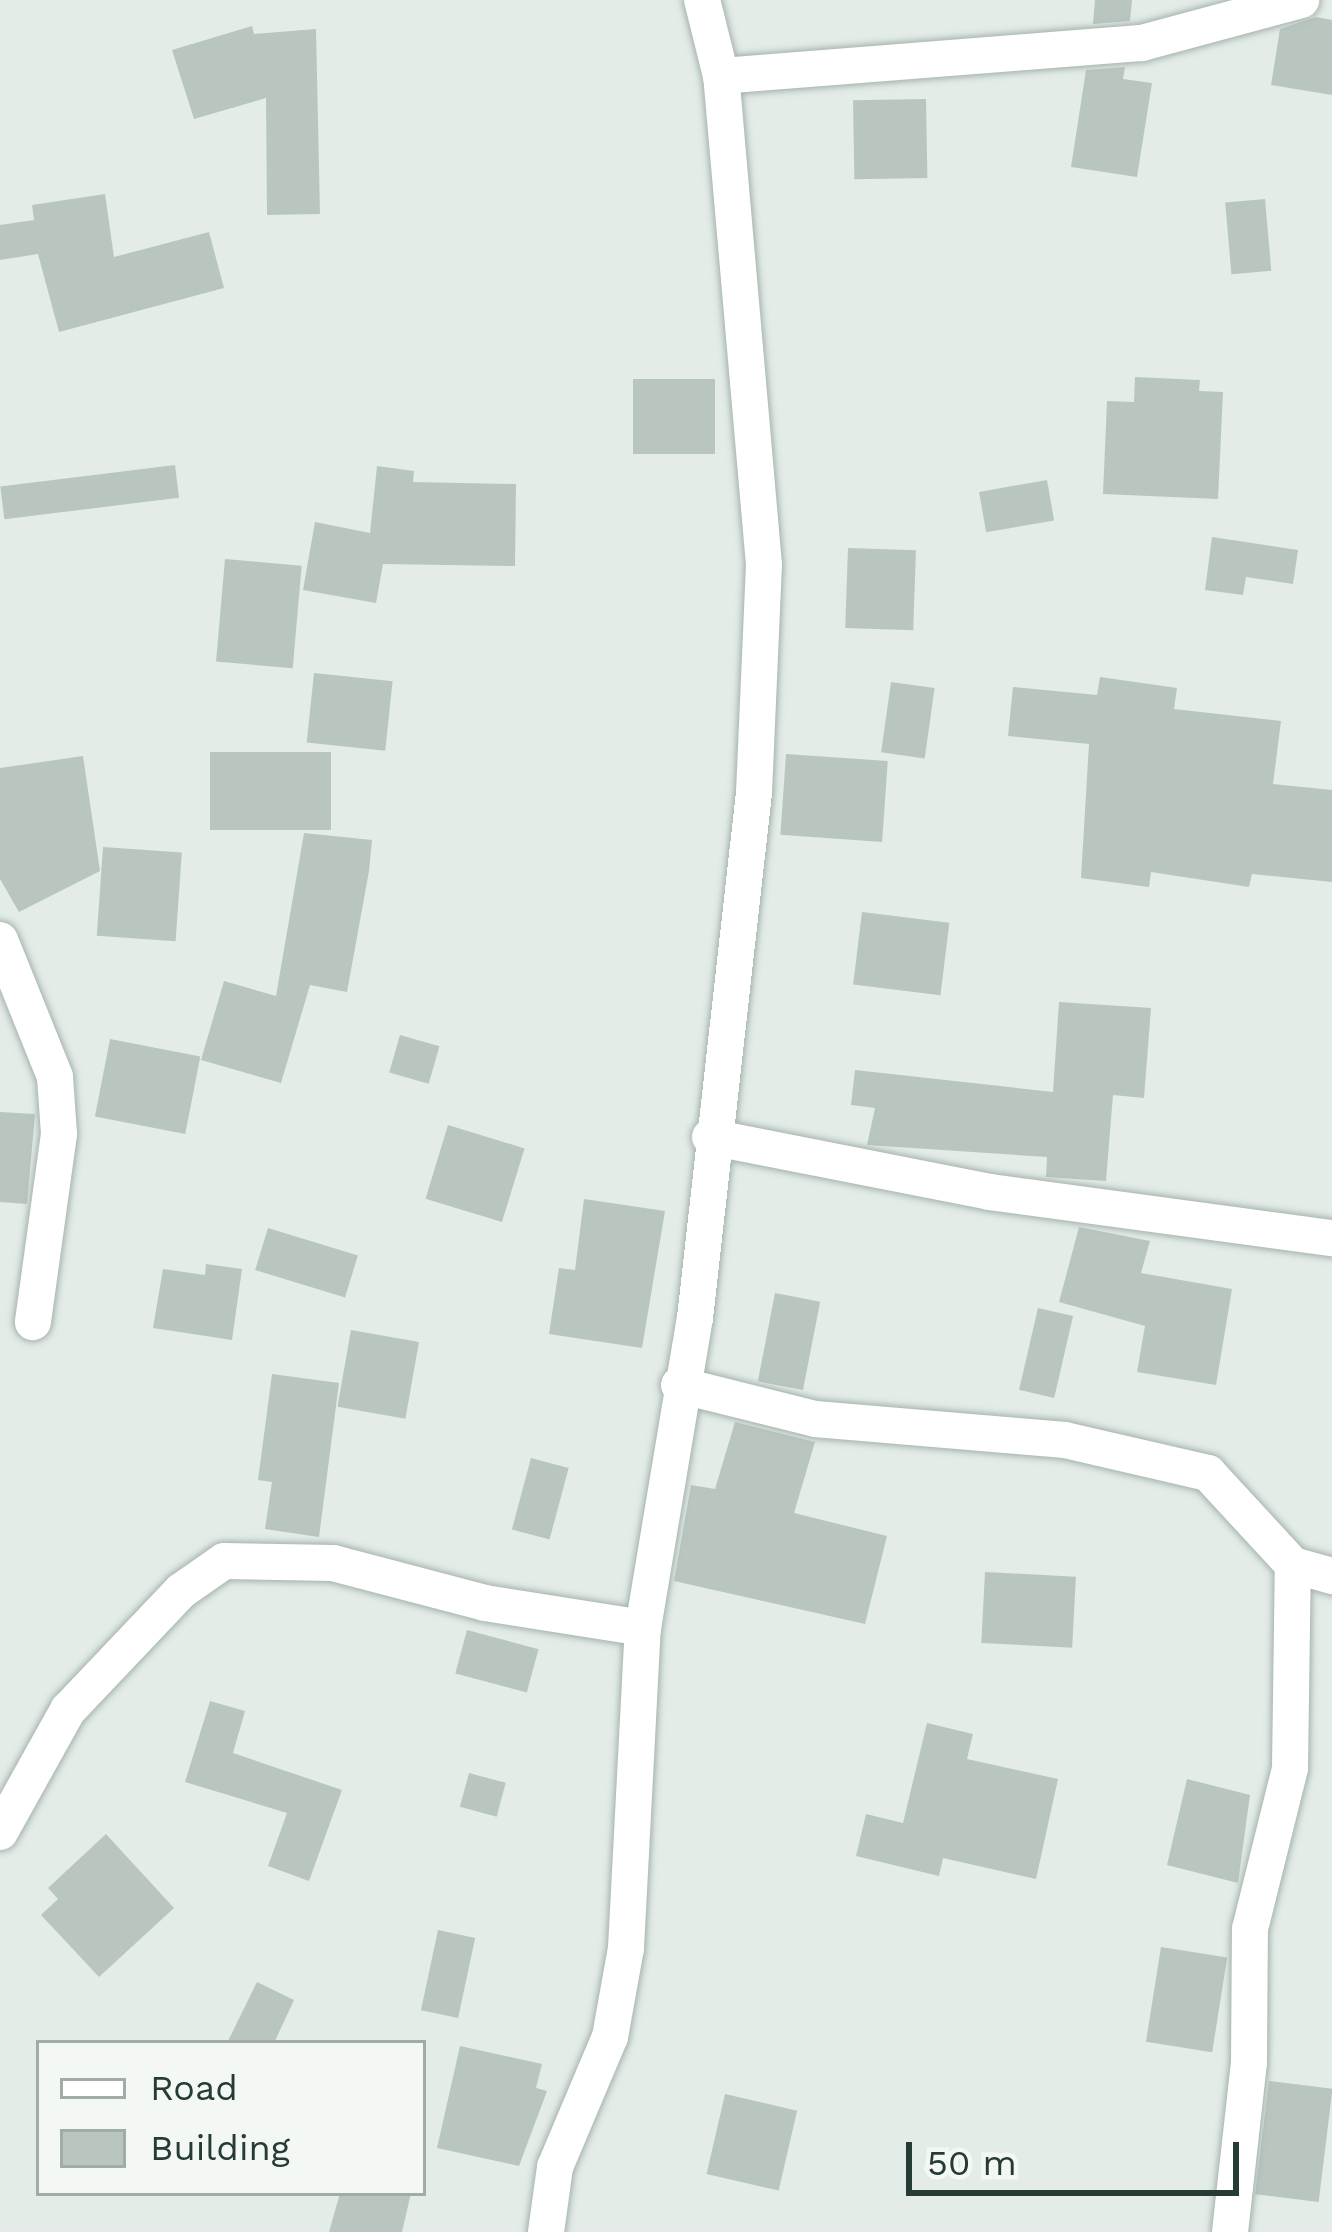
<!DOCTYPE html>
<style>
body{margin:0}
#map{position:relative;width:1332px;height:2232px;overflow:hidden;background:#e3ece7;font-family:"Work Sans",sans-serif}
div>[style]{position:absolute}
[style*='--x']{left:calc(var(--x)*1px);top:calc(var(--y)*1px);width:calc(var(--w)*1px);rotate:calc(var(--a)*1deg)}
.building>*{inset:0;background:#b9c6c0;transform-origin:0 0}
.roads{filter:drop-shadow(0 0 3px #a6b3ad) drop-shadow(0 0 3px #a6b3ad)}
.street>*{height:36px;margin:-18px;padding:0 18px;transform-origin:18px;border-radius:18px;background:#fff}
span{translate:-50% -50%;white-space:nowrap;text-align:center;line-height:1.15;-webkit-text-stroke:9px #f3f8f5;paint-order:stroke}
.legend{position:absolute;left:36px;top:2040px;width:390px;height:156px;box-sizing:border-box;background:#f3f8f5;border:3px solid #a1aca7;margin:0;padding:15px 21px;list-style:none;font-size:36px;color:#253b33}
.legend li{display:flex;align-items:center;gap:24px;height:60px}
.legend b{width:60px;border:3px solid #a1aca7}
.scale{position:absolute;left:906px;top:2142px;width:333px;height:54px;box-sizing:border-box;border:6px solid #253b33;border-top:0;padding-left:15px;font-size:36px;line-height:42px;white-space:nowrap;color:#253b33;-webkit-text-stroke:9px #f3f8f5;paint-order:stroke}
</style>
<div id="map">
<div class="building">
<i style="clip-path:polygon(1095px 0,1132px 0,1130px 21px,1093px 24px)"></i>
<i style="clip-path:polygon(1316px 17px,1332px 20px,1332px 95px,1271px 85px,1280px 29px)"></i>
<i style="clip-path:polygon(252px 26px,254px 34px,316px 29px,320px 214px,267px 215px,266px 98px,194px 119px,172px 50px)"></i>
<i style="clip-path:polygon(1125px 67px,1123px 79px,1152px 83px,1137px 177px,1071px 167px,1086px 70px)"></i>
<i style="left:926px;top:99px;width:79px;height:73px;rotate:89deg"></i>
<i style="clip-path:polygon(105px 194px,114px 257px,209px 232px,224px 288px,59px 332px,38px 254px,0 260px,0 225px,34px 220px,32px 205px)"></i>
<i style="left:1265px;top:199px;width:72px;height:40px;rotate:85deg"></i>
<i style="clip-path:polygon(1135px 377px,1200px 380px,1199px 391px,1223px 392px,1218px 499px,1103px 494px,1107px 401px,1134px 402px)"></i>
<i style="left:633px;top:379px;width:82px;height:75px"></i>
<i style="left:175px;top:465px;width:33px;height:176px;rotate:83deg"></i>
<i style="clip-path:polygon(377px 466px,414px 471px,413px 482px,516px 484px,515px 566px,383px 564px,376px 603px,303px 590px,315px 522px,370px 533px)"></i>
<i style="left:1047px;top:480px;width:41px;height:69px;rotate:80deg"></i>
<i style="clip-path:polygon(1212px 537px,1298px 550px,1293px 584px,1246px 577px,1243px 595px,1205px 590px)"></i>
<i style="left:848px;top:548px;width:68px;height:80px;rotate:2deg"></i>
<i style="left:225px;top:559px;width:77px;height:103px;rotate:5deg"></i>
<i style="left:314px;top:673px;width:79px;height:70px;rotate:6deg"></i>
<i style="clip-path:polygon(1100px 677px,1177px 688px,1174px 709px,1281px 721px,1273px 784px,1332px 790px,1332px 882px,1252px 874px,1249px 887px,1151px 872px,1149px 887px,1081px 878px,1089px 744px,1008px 736px,1013px 687px,1097px 695px)"></i>
<i style="left:891px;top:682px;width:44px;height:71px;rotate:8deg"></i>
<i style="left:210px;top:752px;width:121px;height:78px"></i>
<i style="left:786px;top:754px;width:102px;height:81px;rotate:4deg"></i>
<i style="clip-path:polygon(83px 756px,100px 871px,19px 912px,0 879px,0 768px)"></i>
<i style="clip-path:polygon(304px 833px,372px 840px,369px 871px,347px 992px,310px 985px,281px 1083px,201px 1060px,224px 981px,276px 996px)"></i>
<i style="left:103px;top:847px;width:79px;height:89px;rotate:4deg"></i>
<i style="left:862px;top:912px;width:88px;height:73px;rotate:7deg"></i>
<i style="clip-path:polygon(1059px 1002px,1151px 1008px,1144px 1098px,1113px 1095px,1106px 1181px,1046px 1177px,1047px 1157px,867px 1145px,875px 1108px,851px 1105px,855px 1070px,1053px 1092px)"></i>
<i style="left:400px;top:1035px;width:41px;height:39px;rotate:16deg"></i>
<i style="left:110px;top:1039px;width:92px;height:79px;rotate:11deg"></i>
<i style="clip-path:polygon(0 1112px,35px 1114px,27px 1204px,0 1202px)"></i>
<i style="left:448px;top:1125px;width:80px;height:77px;rotate:17deg"></i>
<i style="clip-path:polygon(584px 1199px,665px 1211px,642px 1348px,549px 1334px,559px 1268px,575px 1270px)"></i>
<i style="clip-path:polygon(1079px 1227px,1150px 1241px,1141px 1273px,1232px 1289px,1216px 1385px,1137px 1372px,1145px 1326px,1059px 1302px)"></i>
<i style="left:268px;top:1228px;width:94px;height:44px;rotate:17deg"></i>
<i style="clip-path:polygon(206px 1264px,242px 1269px,232px 1340px,153px 1328px,163px 1269px,205px 1275px)"></i>
<i style="left:775px;top:1293px;width:46px;height:90px;rotate:11deg"></i>
<i style="left:1038px;top:1308px;width:36px;height:84px;rotate:13deg"></i>
<i style="left:351px;top:1330px;width:69px;height:78px;rotate:10deg"></i>
<i style="clip-path:polygon(272px 1374px,339px 1383px,319px 1537px,265px 1529px,272px 1482px,258px 1480px)"></i>
<i style="clip-path:polygon(735px 1422px,815px 1442px,794px 1513px,887px 1536px,865px 1624px,674px 1581px,691px 1485px,715px 1489px)"></i>
<i style="left:531px;top:1458px;width:39px;height:74px;rotate:15deg"></i>
<i style="left:985px;top:1572px;width:91px;height:71px;rotate:3deg"></i>
<i style="left:467px;top:1630px;width:74px;height:45px;rotate:15deg"></i>
<i style="clip-path:polygon(210px 1701px,245px 1711px,233px 1753px,342px 1790px,309px 1881px,268px 1866px,287px 1813px,185px 1782px)"></i>
<i style="clip-path:polygon(927px 1723px,973px 1734px,967px 1759px,1058px 1779px,1036px 1879px,943px 1858px,939px 1876px,856px 1856px,866px 1814px,903px 1823px)"></i>
<i style="left:469px;top:1773px;width:38px;height:35px;rotate:15deg"></i>
<i style="clip-path:polygon(1187px 1779px,1250px 1795px,1238px 1883px,1167px 1865px)"></i>
<i style="clip-path:polygon(106px 1834px,174px 1908px,99px 1977px,41px 1915px,58px 1899px,48px 1888px)"></i>
<i style="left:438px;top:1930px;width:38px;height:82px;rotate:12deg"></i>
<i style="left:1161px;top:1947px;width:67px;height:96px;rotate:9deg"></i>
<i style="clip-path:polygon(257px 1982px,294px 2000px,274px 2043px,227px 2043px)"></i>
<i style="clip-path:polygon(460px 2046px,542px 2064px,536px 2088px,547px 2091px,519px 2166px,437px 2148px)"></i>
<i style="left:1269px;top:2081px;width:64px;height:114px;rotate:7deg"></i>
<i style="left:725px;top:2094px;width:74px;height:82px;rotate:13deg"></i>
<i style="clip-path:polygon(340px 2193px,411px 2193px,402px 2232px,329px 2232px)"></i>
</div>
<div class="roads">
<div class="street">
<i style="--x:721;--y:76;--w:422;--a:-4.5"></i>
<i style="--x:1142;--y:43;--w:165;--a:-15.1"></i>
<i style="--x:0;--y:940;--w:148;--a:68.1"></i>
<i style="--x:55;--y:1077;--w:57;--a:86"></i>
<i style="--x:59;--y:1134;--w:190;--a:97.9"></i>
<i style="--x:710;--y:1137;--w:285;--a:11.1"></i>
<i style="--x:990;--y:1192;--w:345;--a:7.7"></i>
<i style="--x:679;--y:1385;--w:140;--a:14"></i>
<i style="--x:815;--y:1419;--w:251;--a:4.8"></i>
<i style="--x:1065;--y:1440;--w:147;--a:13"></i>
<i style="--x:1208;--y:1473;--w:125;--a:47.3"></i>
<i style="--x:1293;--y:1565;--w:41;--a:15.8"></i>
<i style="--x:0;--y:1832;--w:140;--a:-60.9"></i>
<i style="--x:68;--y:1710;--w:164;--a:-46.5"></i>
<i style="--x:181;--y:1591;--w:52;--a:-34.9"></i>
<i style="--x:224;--y:1561;--w:109;--a:1.1"></i>
<i style="--x:333;--y:1563;--w:157;--a:14.7"></i>
<i style="--x:485;--y:1603;--w:160;--a:9"></i>
<i style="--x:546;--y:2232;--w:66;--a:-82.1"></i>
<i style="--x:555;--y:2167;--w:141;--a:-67.1"></i>
<i style="--x:610;--y:2037;--w:90;--a:-79.8"></i>
<i style="--x:626;--y:1948;--w:320;--a:-87"></i>
<i style="--x:643;--y:1628;--w:314;--a:-80.5"></i>
<i style="--x:695;--y:1318;--w:528;--a:-83.59"></i>
<i style="--x:754;--y:793;--w:228;--a:-87.5"></i>
<i style="--x:764;--y:565;--w:491;--a:-95"></i>
<i style="--x:721;--y:76;--w:78;--a:-104"></i>
<i style="--x:1230;--y:2232;--w:171;--a:-83.6"></i>
<i style="--x:1249;--y:2062;--w:133;--a:-89.6"></i>
<i style="--x:1250;--y:1929;--w:166;--a:-76"></i>
<i style="--x:1290;--y:1768;--w:203;--a:-89.2"></i>
</div>
</div>
<ul class="legend">
<li><b style="height:15px;background:#fff"></b>Road</li>
<li><b style="height:33px;background:#b9c6c0"></b>Building</li>
</ul>
<div class="scale">50 m</div>
</div>
